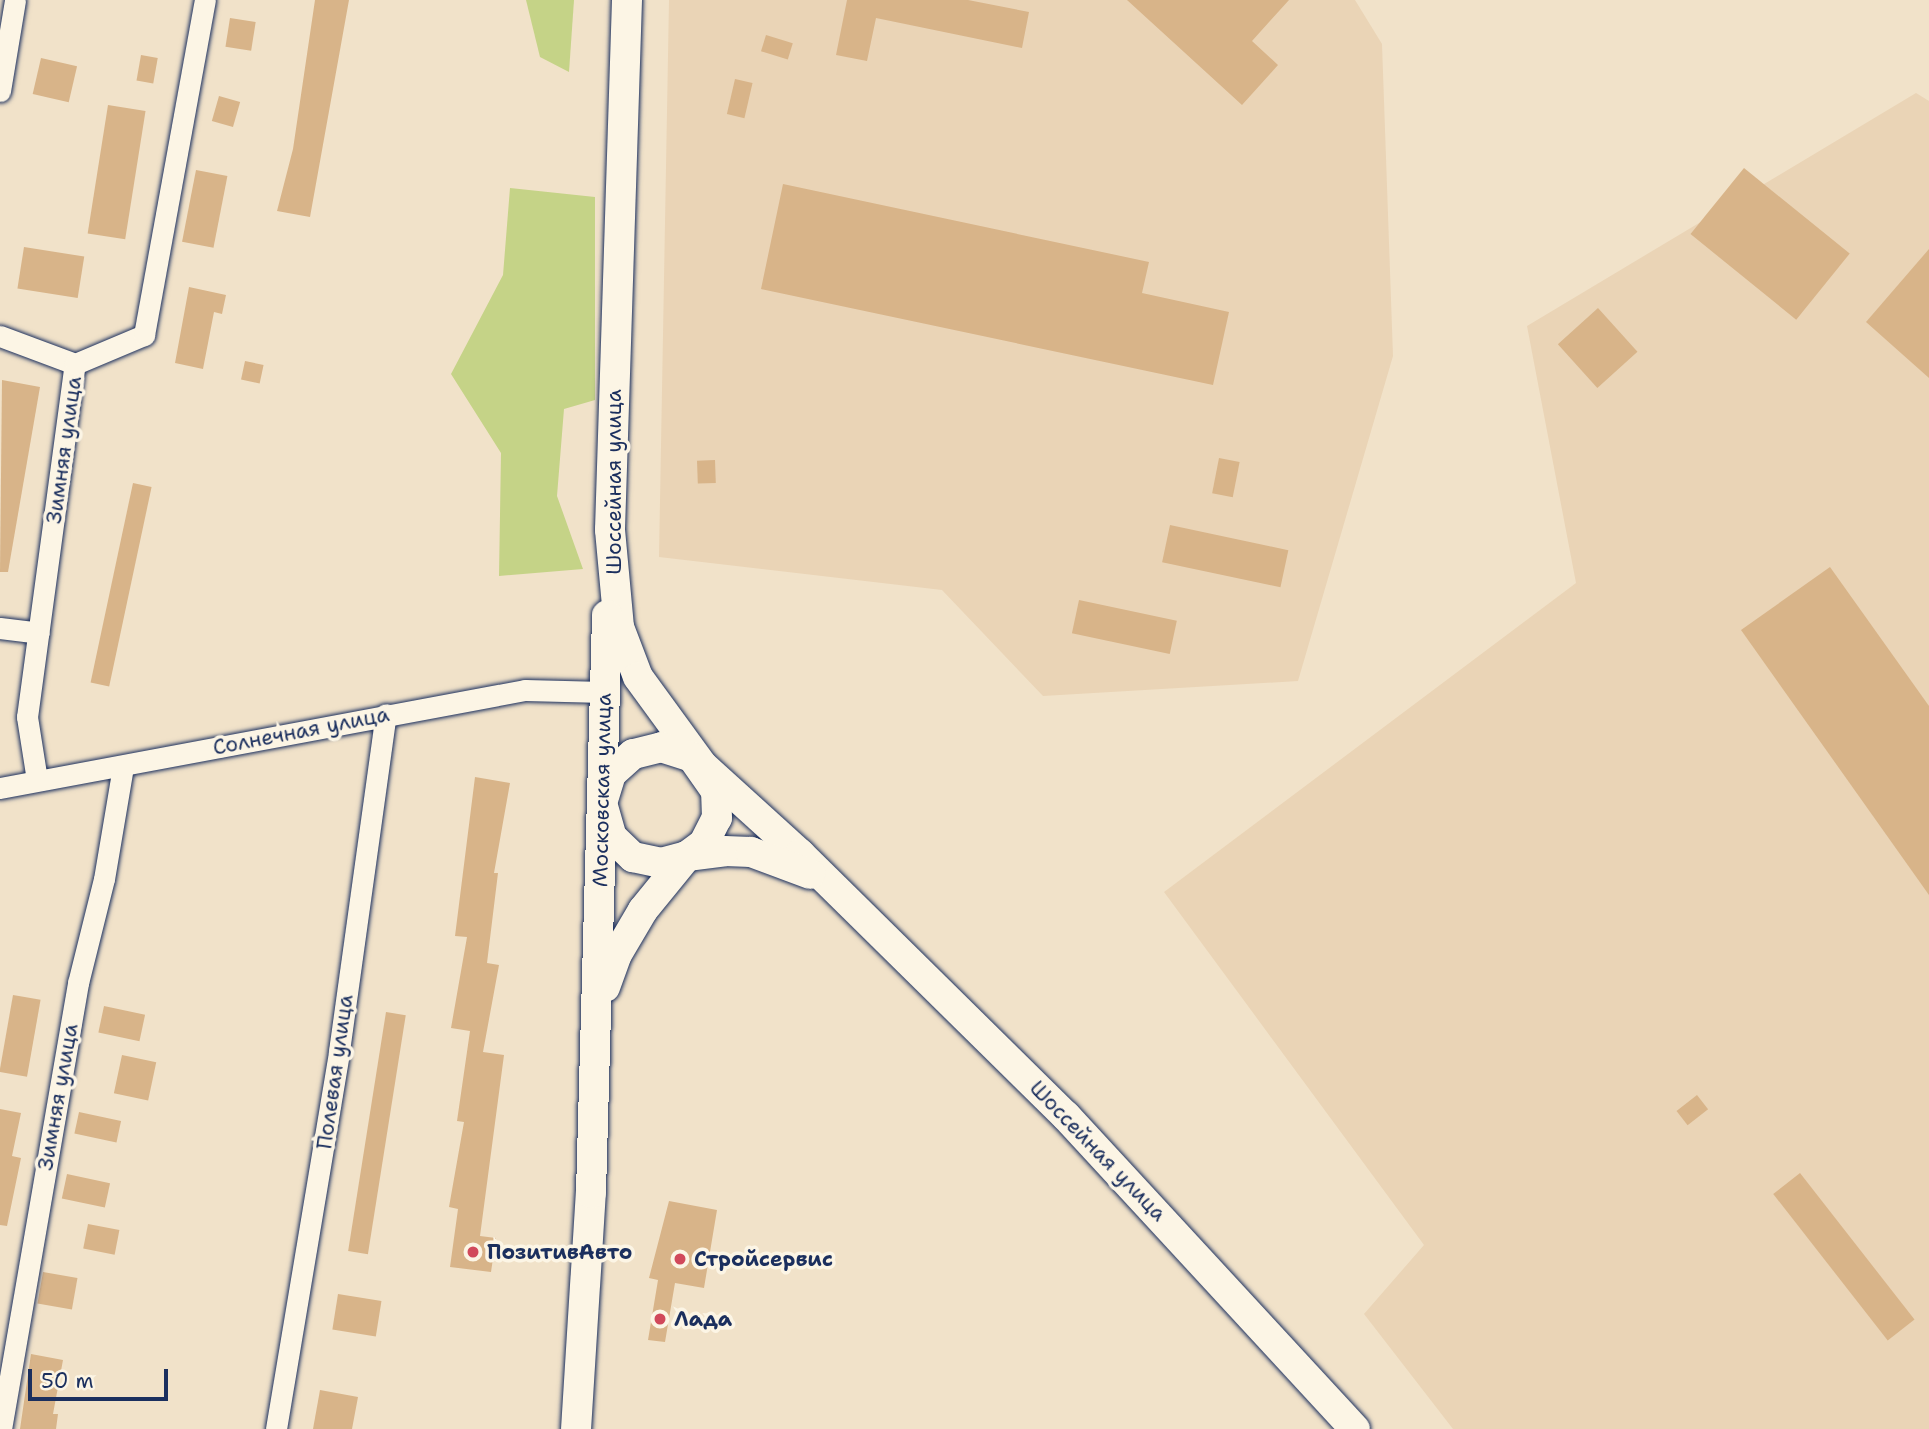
<!DOCTYPE html>
<meta charset="utf-8">
<style>
body{margin:0}
#map{position:relative;width:1929px;height:1429px;overflow:hidden;background:#f1e2c9;font-family:"Shantell Sans",sans-serif}
div>[style]{position:absolute}
[style*='--x']{left:calc(var(--x)*1px);top:calc(var(--y)*1px);width:calc(var(--w)*1px);rotate:calc(var(--a)*1deg)}
.built>*{inset:0;background:#ead4b6}
.green>*{inset:0;background:#c5d387}
.building>*{inset:0;background:#d8b489;transform-origin:0 0}
.roads{filter:drop-shadow(0 0 2px #1b2f5e) drop-shadow(0 0 2px #1b2f5e)}
.minor>*{height:21px;margin:-10.5px;padding:0 10.5px;transform-origin:10.5px;border-radius:10.5px;background:#fcf5e5}
.secondary>*{height:30px;margin:-15px;padding:0 15px;transform-origin:15px;border-radius:15px;background:#fcf5e5}
.dots>*{width:19px;height:19px;translate:-50% -50%;box-sizing:border-box;border:4px solid #fcf5e5;border-radius:50%}
span{translate:-50% -50%;white-space:nowrap;text-align:center;line-height:1.15;-webkit-text-stroke:7px #fcf5e5;paint-order:stroke}
.street-label{font-size:21px;color:#1b2f5e}
.poi-label{font-size:21px;color:#1b2f5e;font-weight:700}
.left{translate:0 -50%;text-align:left}
.scale{position:absolute;left:28px;top:1369px;width:140px;height:32px;box-sizing:border-box;border:4px solid #1b2f5e;border-top:0;padding-left:9px;font-size:21px;line-height:24px;white-space:nowrap;color:#1b2f5e;-webkit-text-stroke:5px #fcf5e5;paint-order:stroke}
</style>
<div id="map">
<div class="built">
<i style="clip-path:polygon(669px 0,1355px 0,1382px 44px,1393px 356px,1298px 681px,1043px 696px,942px 590px,659px 557px)"></i>
<i style="clip-path:polygon(1916px 93px,1929px 101px,1929px 1429px,1453px 1429px,1364px 1314px,1424px 1245px,1164px 892px,1576px 583px,1527px 326px)"></i>
</div>
<div class="green">
<i style="clip-path:polygon(526px 0,574px 0,569px 72px,540px 57px)"></i>
<i style="clip-path:polygon(510px 188px,595px 197px,595px 400px,564px 409px,557px 496px,583px 569px,499px 576px,501px 453px,451px 374px,503px 275px)"></i>
</div>
<div class="building">
<i style="clip-path:polygon(315px 0,349px 0,310px 217px,277px 211px,293px 149px)"></i>
<i style="clip-path:polygon(847px 0,968px 0,1029px 12px,1022px 48px,876px 18px,867px 61px,836px 55px)"></i>
<i style="clip-path:polygon(1127px 0,1289px 0,1252px 41px,1278px 65px,1242px 105px)"></i>
<i style="left:230px;top:18px;width:26px;height:29px;rotate:9deg"></i>
<i style="left:766px;top:35px;width:28px;height:17px;rotate:17deg"></i>
<i style="left:141px;top:55px;width:17px;height:26px;rotate:10deg"></i>
<i style="left:41px;top:58px;width:37px;height:37px;rotate:13deg"></i>
<i style="left:735px;top:79px;width:18px;height:36px;rotate:13deg"></i>
<i style="left:219px;top:96px;width:22px;height:26px;rotate:16deg"></i>
<i style="left:108px;top:105px;width:38px;height:130px;rotate:9deg"></i>
<i style="left:1744px;top:168px;width:136px;height:85px;rotate:39deg"></i>
<i style="left:196px;top:170px;width:32px;height:73px;rotate:11deg"></i>
<i style="clip-path:polygon(783px 184px,1149px 262px,1142px 293px,1229px 312px,1213px 385px,761px 289px)"></i>
<i style="left:24px;top:247px;width:61px;height:42px;rotate:9deg"></i>
<i style="clip-path:polygon(1929px 249px,1929px 378px,1866px 322px)"></i>
<i style="clip-path:polygon(189px 287px,226px 295px,222px 314px,214px 312px,203px 369px,175px 363px)"></i>
<i style="left:1598px;top:308px;width:59px;height:54px;rotate:48deg"></i>
<i style="left:245px;top:361px;width:19px;height:19px;rotate:12deg"></i>
<i style="clip-path:polygon(2px 380px,40px 387px,8px 572px,0 572px)"></i>
<i style="left:1219px;top:458px;width:21px;height:36px;rotate:11deg"></i>
<i style="left:715px;top:460px;width:23px;height:18px;rotate:88deg"></i>
<i style="left:133px;top:483px;width:19px;height:204px;rotate:12deg"></i>
<i style="left:1170px;top:525px;width:121px;height:38px;rotate:12deg"></i>
<i style="clip-path:polygon(1830px 567px,1929px 706px,1929px 895px,1741px 630px)"></i>
<i style="left:1079px;top:600px;width:100px;height:34px;rotate:12deg"></i>
<i style="clip-path:polygon(475px 777px,510px 783px,494px 873px,498px 873px,487px 963px,499px 965px,483px 1052px,504px 1055px,480px 1236px,496px 1238px,491px 1272px,450px 1267px,458px 1209px,449px 1207px,464px 1122px,457px 1121px,470px 1031px,451px 1028px,467px 937px,455px 936px)"></i>
<i style="left:13px;top:995px;width:28px;height:78px;rotate:10deg"></i>
<i style="left:104px;top:1006px;width:42px;height:27px;rotate:12deg"></i>
<i style="left:386px;top:1012px;width:20px;height:242px;rotate:9deg"></i>
<i style="left:122px;top:1055px;width:35px;height:39px;rotate:12deg"></i>
<i style="left:1697px;top:1095px;width:18px;height:26px;rotate:52deg"></i>
<i style="clip-path:polygon(0 1109px,21px 1113px,12px 1156px,21px 1158px,7px 1226px,0 1225px)"></i>
<i style="left:79px;top:1112px;width:43px;height:22px;rotate:12deg"></i>
<i style="left:1800px;top:1173px;width:186px;height:34px;rotate:52deg"></i>
<i style="left:67px;top:1174px;width:44px;height:25px;rotate:12deg"></i>
<i style="clip-path:polygon(669px 1201px,717px 1210px,704px 1288px,675px 1283px,665px 1342px,648px 1340px,658px 1280px,649px 1278px)"></i>
<i style="left:88px;top:1224px;width:32px;height:25px;rotate:11deg"></i>
<i style="left:43px;top:1272px;width:35px;height:32px;rotate:10deg"></i>
<i style="left:338px;top:1294px;width:44px;height:36px;rotate:9deg"></i>
<i style="clip-path:polygon(31px 1354px,63px 1360px,53px 1414px,58px 1414px,56px 1429px,20px 1429px)"></i>
<i style="clip-path:polygon(320px 1390px,358px 1397px,352px 1429px,313px 1429px)"></i>
</div>
<div class="roads">
<div class="minor">
<i style="--x:0;--y:91;--w:92;--a:-80.6"></i>
<i style="--x:0;--y:336;--w:80;--a:20.5"></i>
<i style="--x:0;--y:628;--w:39;--a:7"></i>
<i style="--x:37;--y:780;--w:64;--a:-99"></i>
<i style="--x:27;--y:717;--w:356;--a:-82.3"></i>
<i style="--x:75;--y:364;--w:75;--a:-22.8"></i>
<i style="--x:144;--y:335;--w:341;--a:-79.7"></i>
<i style="--x:0;--y:788;--w:534;--a:-10.57"></i>
<i style="--x:525;--y:690;--w:79;--a:1.5"></i>
<i style="--x:1;--y:1429;--w:453;--a:-80.2"></i>
<i style="--x:78;--y:983;--w:107;--a:-76"></i>
<i style="--x:104;--y:879;--w:114;--a:-80.4"></i>
<i style="--x:276;--y:1429;--w:383;--a:-80.5"></i>
<i style="--x:339;--y:1051;--w:340;--a:-82.1"></i>
</div>
<div class="secondary">
<i style="--x:627;--y:0;--w:530;--a:91.84"></i>
<i style="--x:610;--y:530;--w:97;--a:84.7"></i>
<i style="--x:619;--y:627;--w:53;--a:69.2"></i>
<i style="--x:638;--y:677;--w:110;--a:53.9"></i>
<i style="--x:703;--y:766;--w:131;--a:42.2"></i>
<i style="--x:800;--y:854;--w:373;--a:44.6"></i>
<i style="--x:1066;--y:1116;--w:426;--a:47.3"></i>
<i style="--x:605;--y:987;--w:33;--a:-70"></i>
<i style="--x:616;--y:956;--w:53;--a:-59.6"></i>
<i style="--x:643;--y:910;--w:70;--a:-50.8"></i>
<i style="--x:687;--y:856;--w:21;--a:-37"></i>
<i style="--x:704;--y:843;--w:28;--a:-63"></i>
<i style="--x:717;--y:818;--w:27;--a:-92"></i>
<i style="--x:716;--y:791;--w:42;--a:-125.2"></i>
<i style="--x:692;--y:757;--w:32;--a:-162"></i>
<i style="--x:662;--y:747;--w:30;--a:166"></i>
<i style="--x:633;--y:754;--w:30;--a:138"></i>
<i style="--x:611;--y:774;--w:30;--a:107"></i>
<i style="--x:602;--y:803;--w:35;--a:74"></i>
<i style="--x:612;--y:837;--w:29;--a:44"></i>
<i style="--x:633;--y:857;--w:29;--a:12"></i>
<i style="--x:661;--y:863;--w:27;--a:-15"></i>
<i style="--x:687;--y:856;--w:38;--a:-7"></i>
<i style="--x:725;--y:851;--w:26;--a:2"></i>
<i style="--x:751;--y:852;--w:63;--a:20.4"></i>
<i style="--x:576;--y:1429;--w:236;--a:-86.4"></i>
<i style="--x:591;--y:1193;--w:578;--a:-88.41"></i>
</div>
</div>
<div class="dots">
<i style="left:473px;top:1252px;background:#d1495b"></i>
<i style="left:680px;top:1259px;background:#d1495b"></i>
<i style="left:660px;top:1319px;background:#d1495b"></i>
</div>
<div class="street-label">
<span style="left:64px;top:450px;rotate:-82deg">Зимняя улица</span>
<span style="left:614px;top:482px;rotate:-90deg">Шоссейная улица</span>
<span style="left:301px;top:731px;rotate:-11deg">Солнечная улица</span>
<span style="left:602px;top:790px;rotate:-89deg">Московская улица</span>
<span style="left:335px;top:1072px;rotate:-82deg">Полевая улица</span>
<span style="left:58px;top:1097px;rotate:-80deg">Зимняя улица</span>
<span style="left:1098px;top:1151px;rotate:46deg">Шоссейная улица</span>
</div>
<div class="poi-label">
<span class="left" style="left:487px;top:1252px">ПозитивАвто</span>
<span class="left" style="left:694px;top:1259px">Стройсервис</span>
<span class="left" style="left:674px;top:1319px">Лада</span>
</div>
<div class="scale">50 m</div>
</div>
